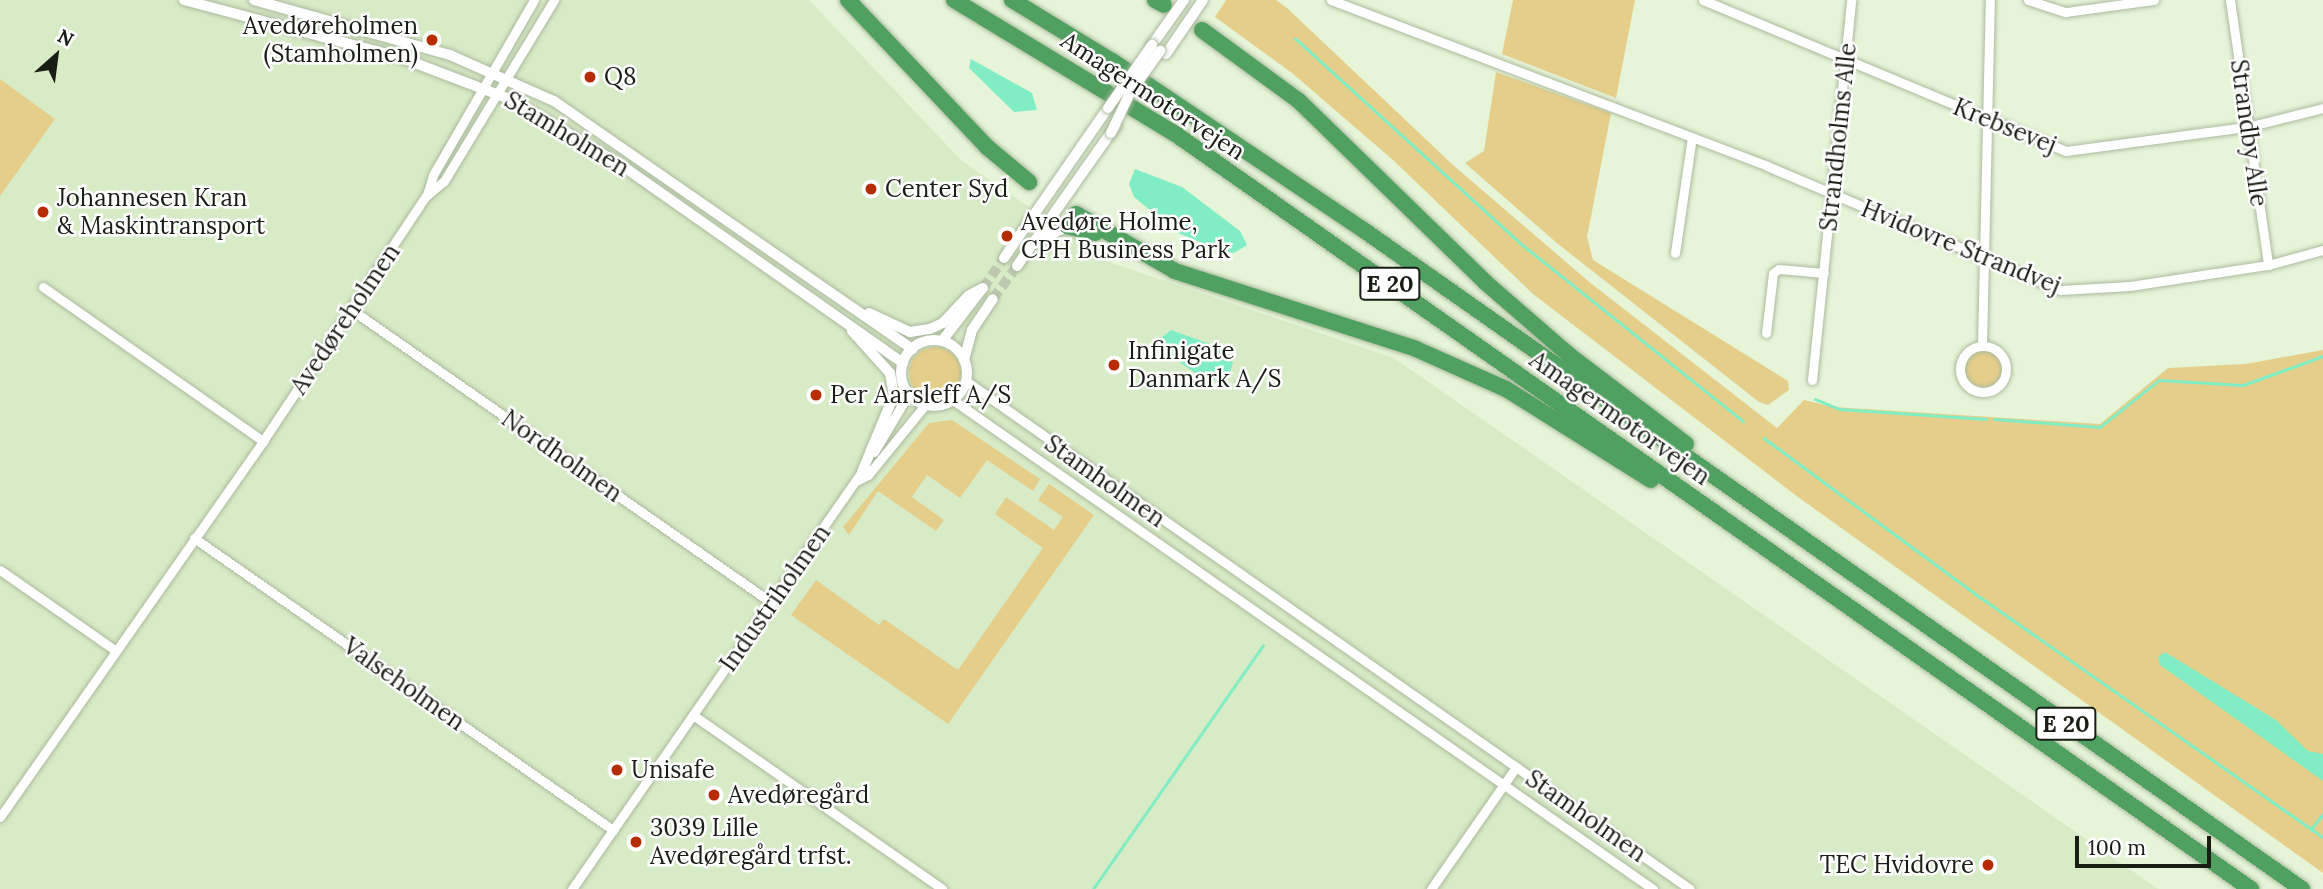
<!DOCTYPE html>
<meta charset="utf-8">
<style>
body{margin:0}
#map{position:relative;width:2323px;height:889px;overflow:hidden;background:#e6f5d8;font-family:Lora,serif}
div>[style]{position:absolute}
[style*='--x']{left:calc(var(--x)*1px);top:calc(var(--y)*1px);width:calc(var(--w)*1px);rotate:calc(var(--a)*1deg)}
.built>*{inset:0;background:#d8ebc7}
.green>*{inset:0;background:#e5ce8a}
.round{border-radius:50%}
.water>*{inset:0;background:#80edc5}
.stream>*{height:2.5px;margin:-1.25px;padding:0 1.25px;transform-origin:1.25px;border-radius:1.25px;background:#80edc5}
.tertiary-tunnel>*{height:10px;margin-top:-5px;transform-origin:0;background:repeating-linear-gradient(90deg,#bdcab1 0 10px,transparent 0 15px)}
.roads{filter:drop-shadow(0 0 2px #abba9e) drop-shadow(0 0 2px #abba9e)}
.minor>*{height:9px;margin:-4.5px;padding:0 4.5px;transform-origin:4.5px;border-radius:4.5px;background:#fff}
.minor>.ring{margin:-4.5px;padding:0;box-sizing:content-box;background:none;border:9px solid #fff;border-radius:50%}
.tertiary>*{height:10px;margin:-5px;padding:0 5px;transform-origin:5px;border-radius:5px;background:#fff}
.tertiary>.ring{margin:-5px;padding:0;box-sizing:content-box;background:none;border:10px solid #fff;border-radius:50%}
.motorway>*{height:16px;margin:-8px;padding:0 8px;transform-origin:8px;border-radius:8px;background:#50a061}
.bridges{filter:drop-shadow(0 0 2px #abba9e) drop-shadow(0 0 2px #abba9e)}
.tertiary-bridge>*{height:10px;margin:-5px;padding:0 5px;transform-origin:5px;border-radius:5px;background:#fff}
.dots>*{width:19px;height:19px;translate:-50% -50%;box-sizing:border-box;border:4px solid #fff;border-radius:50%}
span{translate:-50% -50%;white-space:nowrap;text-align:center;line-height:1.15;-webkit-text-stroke:5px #fff;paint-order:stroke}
.shield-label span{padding:2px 5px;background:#fff;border:2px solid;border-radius:5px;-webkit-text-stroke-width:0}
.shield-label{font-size:23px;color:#191e14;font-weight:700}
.poi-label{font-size:24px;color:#191e14}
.right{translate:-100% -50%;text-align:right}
.left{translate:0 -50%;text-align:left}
.street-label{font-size:24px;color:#191e14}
.north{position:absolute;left:21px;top:21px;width:70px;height:70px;-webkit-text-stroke:5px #fff;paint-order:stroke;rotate:28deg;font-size:19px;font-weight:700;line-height:28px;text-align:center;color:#191e14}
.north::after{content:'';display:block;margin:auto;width:24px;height:32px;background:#191e14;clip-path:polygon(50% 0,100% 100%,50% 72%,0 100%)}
.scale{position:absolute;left:2075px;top:836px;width:136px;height:32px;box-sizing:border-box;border:4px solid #191e14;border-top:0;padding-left:9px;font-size:21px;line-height:24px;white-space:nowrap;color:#191e14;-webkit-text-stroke:5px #fff;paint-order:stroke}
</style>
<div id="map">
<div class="built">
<i style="clip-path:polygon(0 0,809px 0,962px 161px,1109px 262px,1394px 358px,2158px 889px,0 889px)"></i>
</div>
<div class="green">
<i style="clip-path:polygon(1226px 0,1276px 0,1287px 8px,1453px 165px,1588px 281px,1777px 428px,1804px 400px,1833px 407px,2100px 424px,2168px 368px,2246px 364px,2323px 350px,2323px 873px,1798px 497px,1533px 294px,1393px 160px,1292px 73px,1215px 17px)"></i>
<i style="clip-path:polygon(1513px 0,1635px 0,1616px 98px,1502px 54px)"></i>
<i style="clip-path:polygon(1496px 72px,1611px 113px,1587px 237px,1593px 260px,1788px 381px,1789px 390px,1768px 405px,1759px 402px,1558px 244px,1465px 163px,1484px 151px)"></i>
<i style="clip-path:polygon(0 79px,55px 119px,0 196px)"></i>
<i class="round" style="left:909px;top:347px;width:52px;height:52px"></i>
<i class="round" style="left:1964px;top:350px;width:38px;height:38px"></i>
<i style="clip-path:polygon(952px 420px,1040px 479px,1033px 491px,987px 460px,960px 498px,927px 475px,912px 497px,944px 520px,936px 531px,878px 491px,849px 535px,843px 527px,929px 423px)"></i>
<i style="clip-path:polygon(1049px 484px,1094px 515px,948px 724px,791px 615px,816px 580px,879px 625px,884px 619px,958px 670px,1043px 548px,995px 514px,1006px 497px,1054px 530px,1063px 517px,1038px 500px)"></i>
</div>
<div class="water">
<i style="clip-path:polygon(971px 59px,1032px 93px,1037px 110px,1014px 112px,969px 68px)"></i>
<i style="clip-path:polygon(1135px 169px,1182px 187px,1240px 231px,1247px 245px,1234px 253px,1222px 251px,1178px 233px,1134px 197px,1129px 184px)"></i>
<i style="clip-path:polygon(1171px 330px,1224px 349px,1233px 362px,1229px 377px,1207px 381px,1163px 351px,1161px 338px)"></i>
<i style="clip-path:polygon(2165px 652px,2276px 720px,2308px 751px,2323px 754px,2323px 781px,2160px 665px,2158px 657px)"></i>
</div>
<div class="stream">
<i style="--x:1295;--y:38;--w:303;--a:42.3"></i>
<i style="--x:1519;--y:242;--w:287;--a:38.6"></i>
<i style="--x:1815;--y:399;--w:27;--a:22"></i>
<i style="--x:1840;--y:409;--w:146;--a:3.9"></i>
<i style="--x:1994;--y:419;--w:106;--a:4.3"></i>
<i style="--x:2100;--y:427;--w:75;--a:-38.5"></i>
<i style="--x:2159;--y:380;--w:84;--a:3.4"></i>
<i style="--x:2243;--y:385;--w:85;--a:-19.9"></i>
<i style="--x:1764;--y:438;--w:268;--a:36.4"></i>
<i style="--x:1980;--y:597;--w:419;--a:35"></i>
<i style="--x:2311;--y:829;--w:19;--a:-51"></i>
<i style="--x:1093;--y:889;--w:297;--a:-55.1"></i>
</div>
<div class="tertiary-tunnel">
<i style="--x:983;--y:288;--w:37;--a:-55"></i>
<i style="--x:993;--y:299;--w:41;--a:-54"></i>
</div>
<div class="roads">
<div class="minor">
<i style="--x:1331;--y:0;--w:467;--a:20.8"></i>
<i style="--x:1767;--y:166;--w:319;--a:22.9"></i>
<i style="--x:2061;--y:290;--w:69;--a:-3.3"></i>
<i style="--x:2130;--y:286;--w:140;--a:-8.7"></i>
<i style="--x:2268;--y:265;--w:57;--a:-15.3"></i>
<i style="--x:1703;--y:0;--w:393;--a:22.6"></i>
<i style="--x:2066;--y:151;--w:183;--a:-7.6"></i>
<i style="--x:2247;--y:127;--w:78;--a:-14"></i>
<i style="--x:2028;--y:0;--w:40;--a:18"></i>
<i style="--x:2066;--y:12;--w:89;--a:-7.8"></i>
<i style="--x:2230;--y:0;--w:268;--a:81.8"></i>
<i style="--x:427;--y:195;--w:21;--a:-73"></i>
<i style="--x:433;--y:175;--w:202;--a:-60"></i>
<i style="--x:1675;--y:253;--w:117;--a:-81.7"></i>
<i style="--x:43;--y:287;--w:269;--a:35"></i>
<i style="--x:352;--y:310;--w:512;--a:34.9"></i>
<i style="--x:1766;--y:333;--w:60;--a:-83.3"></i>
<i style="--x:1773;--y:273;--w:7;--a:-34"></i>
<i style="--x:1779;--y:269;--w:45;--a:5.1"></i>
<i style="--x:1982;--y:346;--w:346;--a:-88.7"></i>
<i class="ring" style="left:1960px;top:346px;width:37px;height:37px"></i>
<i style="--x:1812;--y:380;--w:382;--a:-84.1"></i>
<i style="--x:966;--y:381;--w:884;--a:35.06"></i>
<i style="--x:953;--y:400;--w:854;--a:34.94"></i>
<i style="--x:874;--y:452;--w:69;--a:-59.3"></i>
<i style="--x:858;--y:480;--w:11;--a:-27"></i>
<i style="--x:868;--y:475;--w:92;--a:-50.8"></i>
<i style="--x:194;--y:538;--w:511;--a:34.87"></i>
<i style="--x:0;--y:570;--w:141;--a:34.9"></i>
<i style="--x:693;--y:715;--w:304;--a:34.9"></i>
<i style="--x:0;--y:817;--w:459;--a:-55"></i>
<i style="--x:263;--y:441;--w:294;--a:-56.4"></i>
<i style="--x:426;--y:196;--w:23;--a:-40"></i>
<i style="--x:444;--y:181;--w:212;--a:-58.7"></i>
<i style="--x:572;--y:889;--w:514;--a:-55.23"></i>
<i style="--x:1431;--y:889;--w:149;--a:-55.1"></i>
</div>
<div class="tertiary">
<i style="--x:184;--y:0;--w:226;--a:14.9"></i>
<i style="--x:402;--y:58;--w:123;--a:20.9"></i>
<i style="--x:517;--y:102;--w:125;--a:31.3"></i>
<i style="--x:624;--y:167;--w:341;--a:35.1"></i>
<i style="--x:254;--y:0;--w:204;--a:15.7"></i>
<i style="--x:450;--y:55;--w:114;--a:23.9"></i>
<i style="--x:554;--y:101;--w:436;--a:34.7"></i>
<i style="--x:1152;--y:45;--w:55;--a:-54.6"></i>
<i style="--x:1166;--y:54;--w:65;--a:-55.6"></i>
<i style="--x:1038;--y:241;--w:33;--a:-27"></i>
<i style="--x:1004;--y:258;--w:183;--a:-55.3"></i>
<i style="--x:1017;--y:266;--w:172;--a:-54.9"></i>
<i style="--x:869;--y:313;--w:45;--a:24.9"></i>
<i style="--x:910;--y:332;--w:20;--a:-9"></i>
<i style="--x:930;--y:329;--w:14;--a:-25"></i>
<i style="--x:943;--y:323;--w:37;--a:-47"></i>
<i style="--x:968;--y:296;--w:17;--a:-28"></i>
<i style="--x:852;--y:331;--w:57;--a:47.9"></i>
<i style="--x:890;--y:373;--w:22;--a:80"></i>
<i style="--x:894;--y:395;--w:83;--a:112.6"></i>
<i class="ring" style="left:901px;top:340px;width:56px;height:56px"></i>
<i style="--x:942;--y:341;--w:64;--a:-52.6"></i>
<i style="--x:964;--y:360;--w:31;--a:-75"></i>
<i style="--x:972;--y:330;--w:37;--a:-56"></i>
</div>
<div class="motorway">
<i style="--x:848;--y:0;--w:202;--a:46.6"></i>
<i style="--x:987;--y:147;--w:55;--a:39.8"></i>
<i style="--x:954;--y:0;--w:257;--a:31.2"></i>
<i style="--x:1174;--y:133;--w:1316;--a:35.07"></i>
<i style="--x:1012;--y:0;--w:117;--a:31.4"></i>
<i style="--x:1112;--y:61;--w:305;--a:33.9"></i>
<i style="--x:1365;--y:231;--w:1145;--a:35.08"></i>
<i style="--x:1155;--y:0;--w:10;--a:29"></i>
<i style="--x:1202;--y:30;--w:120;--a:36.2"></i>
<i style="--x:1299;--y:101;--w:260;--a:44.2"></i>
<i style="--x:1485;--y:282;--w:111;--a:41"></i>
<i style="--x:1569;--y:355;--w:147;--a:37.3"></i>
<i style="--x:1076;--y:214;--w:114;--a:29.9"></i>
<i style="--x:1175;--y:271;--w:253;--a:17.9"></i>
<i style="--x:1416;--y:349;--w:98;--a:24"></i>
<i style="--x:1506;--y:389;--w:171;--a:32.1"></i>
<i style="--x:1067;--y:226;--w:29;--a:14"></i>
</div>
</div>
<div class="bridges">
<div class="tertiary-bridge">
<i style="--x:1108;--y:108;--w:77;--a:-55.1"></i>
<i style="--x:1111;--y:133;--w:44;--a:-64.6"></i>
<i style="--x:1130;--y:93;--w:52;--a:-54.5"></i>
</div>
</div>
<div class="dots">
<i style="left:432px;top:40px;background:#b62c00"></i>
<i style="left:590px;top:77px;background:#b62c00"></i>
<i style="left:871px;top:189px;background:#b62c00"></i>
<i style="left:43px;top:212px;background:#b62c00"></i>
<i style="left:1007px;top:236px;background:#b62c00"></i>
<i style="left:1114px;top:365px;background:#b62c00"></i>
<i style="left:816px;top:395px;background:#b62c00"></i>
<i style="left:617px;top:770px;background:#b62c00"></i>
<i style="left:714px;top:795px;background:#b62c00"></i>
<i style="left:636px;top:842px;background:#b62c00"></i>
<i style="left:1988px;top:865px;background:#b62c00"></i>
</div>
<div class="shield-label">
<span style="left:1390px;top:284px">E 20</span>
<span style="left:2066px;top:724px">E 20</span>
</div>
<div class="poi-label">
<span class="right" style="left:418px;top:40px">Avedøreholmen<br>(Stamholmen)</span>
<span class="left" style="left:604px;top:77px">Q8</span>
<span class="left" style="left:885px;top:189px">Center Syd</span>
<span class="left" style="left:57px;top:212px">Johannesen Kran<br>&amp; Maskintransport</span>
<span class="left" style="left:1021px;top:236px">Avedøre Holme,<br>CPH Business Park</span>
<span class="left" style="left:1128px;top:365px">Infinigate<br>Danmark A/S</span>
<span class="left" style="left:830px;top:395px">Per Aarsleff A/S</span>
<span class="left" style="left:631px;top:770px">Unisafe</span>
<span class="left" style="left:728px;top:795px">Avedøregård</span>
<span class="left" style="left:650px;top:842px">3039 Lille<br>Avedøregård trfst.</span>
<span class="right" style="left:1974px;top:865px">TEC Hvidovre</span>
</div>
<div class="street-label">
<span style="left:1153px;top:96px;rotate:33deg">Amagermotorvejen</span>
<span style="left:2005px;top:126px;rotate:22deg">Krebsevej</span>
<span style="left:2249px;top:133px;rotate:82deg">Strandby Alle</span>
<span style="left:567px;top:134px;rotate:31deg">Stamholmen</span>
<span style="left:1838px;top:137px;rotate:-84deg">Strandholms Alle</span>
<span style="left:1961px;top:247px;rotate:22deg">Hvidovre Strandvej</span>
<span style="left:345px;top:319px;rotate:-56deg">Avedøreholmen</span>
<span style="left:1620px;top:418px;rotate:35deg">Amagermotorvejen</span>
<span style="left:562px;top:456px;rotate:35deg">Nordholmen</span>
<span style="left:1105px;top:481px;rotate:35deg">Stamholmen</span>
<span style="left:775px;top:598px;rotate:-55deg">Industriholmen</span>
<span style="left:404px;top:684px;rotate:35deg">Valseholmen</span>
<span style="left:1586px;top:816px;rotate:35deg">Stamholmen</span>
</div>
<div class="north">N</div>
<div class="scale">100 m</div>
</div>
